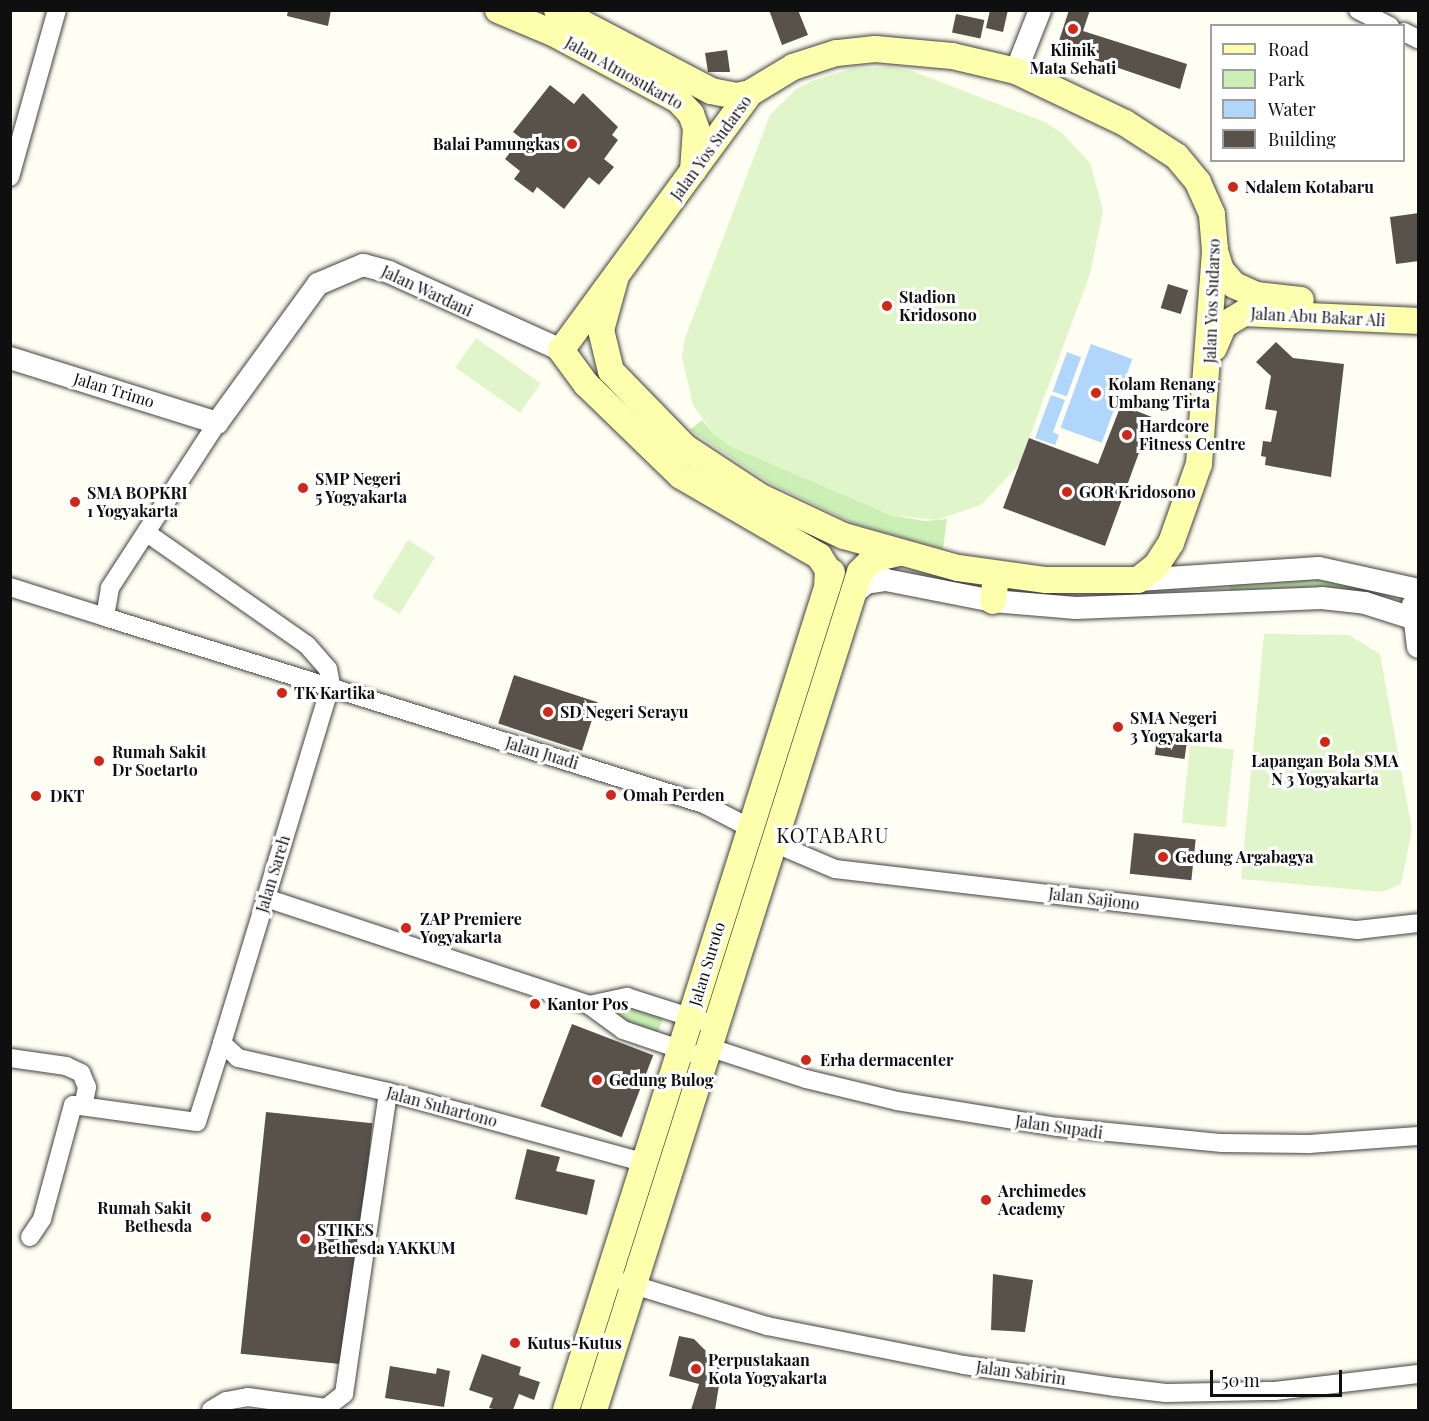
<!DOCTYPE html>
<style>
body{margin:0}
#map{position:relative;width:1429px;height:1421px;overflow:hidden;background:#fffef2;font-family:"Playfair Display",serif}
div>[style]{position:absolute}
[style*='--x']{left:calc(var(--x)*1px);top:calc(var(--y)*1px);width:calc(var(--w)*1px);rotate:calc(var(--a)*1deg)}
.green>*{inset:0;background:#ccefb6}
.pitch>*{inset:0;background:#e0f5c9;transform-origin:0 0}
.water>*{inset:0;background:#b1d6fc;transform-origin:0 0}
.building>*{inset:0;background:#59524a;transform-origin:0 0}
.roads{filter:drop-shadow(0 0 2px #424242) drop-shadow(0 0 2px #424242)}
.minor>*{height:18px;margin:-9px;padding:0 9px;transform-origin:9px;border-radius:9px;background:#fff}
.tertiary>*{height:22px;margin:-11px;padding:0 11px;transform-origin:11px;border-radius:11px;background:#fff}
.secondary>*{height:26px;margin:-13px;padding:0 13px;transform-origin:13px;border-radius:13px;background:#fdffad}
.dots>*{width:16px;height:16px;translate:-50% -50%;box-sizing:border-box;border:3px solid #fff;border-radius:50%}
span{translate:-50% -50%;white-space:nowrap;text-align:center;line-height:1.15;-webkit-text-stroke:6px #fff;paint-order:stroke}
.poi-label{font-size:16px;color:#0f0f0f;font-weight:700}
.right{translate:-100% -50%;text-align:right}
.left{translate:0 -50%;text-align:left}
.street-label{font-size:16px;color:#0f0f0f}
.quarter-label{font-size:20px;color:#0f0f0f;letter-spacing:1.5px}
.frame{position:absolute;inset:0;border:12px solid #0f0f0f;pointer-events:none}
.legend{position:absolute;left:1210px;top:24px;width:195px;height:138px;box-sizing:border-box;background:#fff;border:2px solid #9f9f9f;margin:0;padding:8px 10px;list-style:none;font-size:18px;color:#0f0f0f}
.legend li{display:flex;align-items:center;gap:12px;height:30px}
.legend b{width:30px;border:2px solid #9f9f9f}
.scale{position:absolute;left:1210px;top:1370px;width:132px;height:27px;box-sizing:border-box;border:3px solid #0f0f0f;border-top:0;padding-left:8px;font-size:18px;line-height:21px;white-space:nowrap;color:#0f0f0f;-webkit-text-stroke:4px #fff;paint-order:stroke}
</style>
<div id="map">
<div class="green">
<i style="clip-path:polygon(702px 420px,714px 434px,890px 515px,925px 521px,947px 519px,943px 549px,855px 524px,770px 483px,690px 430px)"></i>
<i style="clip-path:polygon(1298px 574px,1368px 588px,1365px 592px,1231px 591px,1228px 587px,1230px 582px)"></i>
<i style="clip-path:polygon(615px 1004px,665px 1013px,657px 1035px,618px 1017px,608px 1008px)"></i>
</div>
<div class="pitch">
<i style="clip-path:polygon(890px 67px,912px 71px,1045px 122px,1062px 133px,1090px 163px,1103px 210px,1090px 274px,1019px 465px,981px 505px,936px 520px,890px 515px,729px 446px,714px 434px,693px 405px,682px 357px,685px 338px,770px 115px,795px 90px,812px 81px,850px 69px)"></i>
<i style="left:476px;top:338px;width:79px;height:36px;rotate:35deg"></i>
<i style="left:408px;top:540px;width:32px;height:67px;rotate:32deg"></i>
<i style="clip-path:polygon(1264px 634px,1349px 635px,1380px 654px,1412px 830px,1401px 884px,1382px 892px,1241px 879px)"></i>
<i style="left:1190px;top:745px;width:44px;height:78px;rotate:6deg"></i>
</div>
<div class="water">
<i style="left:1091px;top:344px;width:44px;height:89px;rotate:20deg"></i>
<i style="left:1067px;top:352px;width:15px;height:42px;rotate:20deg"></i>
<i style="clip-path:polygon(1051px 395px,1065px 400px,1053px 432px,1059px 435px,1055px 445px,1035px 438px)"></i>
</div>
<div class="building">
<i style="clip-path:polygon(288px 10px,331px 10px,328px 26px,287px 16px)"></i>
<i style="clip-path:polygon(769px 10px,798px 10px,808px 35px,782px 45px)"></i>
<i style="clip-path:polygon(990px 10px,1008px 10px,1003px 32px,986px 28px)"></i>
<i style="clip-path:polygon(1069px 10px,1090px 10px,1083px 31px,1187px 64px,1180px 89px,1057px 47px)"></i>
<i style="left:956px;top:14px;width:29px;height:19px;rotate:12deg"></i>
<i style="clip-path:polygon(727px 50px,730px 72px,708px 72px,705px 53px)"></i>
<i style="clip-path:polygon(550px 85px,574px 104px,583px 93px,618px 127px,612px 135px,618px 140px,604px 159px,614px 167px,599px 185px,589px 177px,564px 209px,537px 187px,533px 193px,514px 179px,520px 171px,505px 159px,521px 138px,513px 132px)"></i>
<i style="clip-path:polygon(1419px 213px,1419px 261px,1396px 264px,1390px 217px)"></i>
<i style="left:1168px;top:284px;width:21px;height:25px;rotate:17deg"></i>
<i style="clip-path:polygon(1276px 342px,1293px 358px,1344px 364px,1331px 477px,1265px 465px,1266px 457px,1261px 456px,1263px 441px,1271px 442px,1277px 411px,1265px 409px,1271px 376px,1256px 362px)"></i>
<i style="clip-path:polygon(1121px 405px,1152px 417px,1105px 546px,1003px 508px,1029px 438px,1098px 464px)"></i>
<i style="left:514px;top:675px;width:88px;height:51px;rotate:18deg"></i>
<i style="left:1158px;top:732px;width:30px;height:23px;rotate:8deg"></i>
<i style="left:1134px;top:833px;width:62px;height:41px;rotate:6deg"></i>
<i style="left:572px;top:1024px;width:87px;height:88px;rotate:21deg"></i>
<i style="left:266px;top:1112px;width:107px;height:243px;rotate:6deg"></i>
<i style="clip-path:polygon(527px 1149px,560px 1157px,556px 1171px,595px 1180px,587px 1215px,515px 1199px)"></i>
<i style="clip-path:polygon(993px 1274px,1033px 1280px,1025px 1332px,991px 1330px)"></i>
<i style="clip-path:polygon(679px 1336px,694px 1339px,713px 1358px,723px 1361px,715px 1410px,691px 1410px,699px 1384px,669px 1376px)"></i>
<i style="clip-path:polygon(482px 1354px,521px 1367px,519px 1375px,540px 1382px,534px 1400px,519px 1394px,513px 1410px,498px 1410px,489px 1408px,493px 1398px,469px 1390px)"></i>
<i style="clip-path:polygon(390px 1366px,436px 1374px,437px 1368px,450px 1371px,444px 1407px,385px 1398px)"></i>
</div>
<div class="roads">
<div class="minor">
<i style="--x:1358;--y:10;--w:36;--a:27"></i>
<i style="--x:1404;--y:32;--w:16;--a:27"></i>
<i style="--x:10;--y:177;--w:173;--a:-74.3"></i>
<i style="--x:217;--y:423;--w:197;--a:123"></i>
<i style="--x:110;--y:588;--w:29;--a:100"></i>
<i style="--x:105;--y:617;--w:628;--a:17.34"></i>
<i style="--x:704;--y:804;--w:52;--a:27.6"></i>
<i style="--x:147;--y:533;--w:195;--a:35"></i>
<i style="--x:307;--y:645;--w:32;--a:49"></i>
<i style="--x:328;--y:669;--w:15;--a:79"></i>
<i style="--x:10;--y:587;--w:100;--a:17.5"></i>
<i style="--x:331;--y:684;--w:375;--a:106.9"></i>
<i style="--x:222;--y:1043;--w:22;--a:43"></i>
<i style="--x:238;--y:1058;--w:154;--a:12.8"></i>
<i style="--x:388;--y:1092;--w:264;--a:15.4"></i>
<i style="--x:774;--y:843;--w:66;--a:23.1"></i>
<i style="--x:835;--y:869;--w:526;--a:6.67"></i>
<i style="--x:1357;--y:930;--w:61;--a:-6.5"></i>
<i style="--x:266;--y:898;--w:340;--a:18.3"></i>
<i style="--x:589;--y:1005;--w:42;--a:36.3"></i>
<i style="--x:623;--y:1030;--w:72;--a:18.7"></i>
<i style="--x:589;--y:1005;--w:39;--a:-12"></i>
<i style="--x:627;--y:997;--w:92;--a:17.7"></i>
<i style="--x:708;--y:1047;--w:103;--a:18.1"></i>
<i style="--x:806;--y:1079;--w:94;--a:13.6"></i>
<i style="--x:897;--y:1101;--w:163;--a:9.2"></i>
<i style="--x:1058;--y:1127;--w:165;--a:5.6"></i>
<i style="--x:1222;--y:1143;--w:87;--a:0.7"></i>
<i style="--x:1309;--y:1144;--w:109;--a:-4.2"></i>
<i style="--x:10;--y:1058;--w:57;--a:8.1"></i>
<i style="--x:66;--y:1066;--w:17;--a:25"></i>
<i style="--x:81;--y:1073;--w:15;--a:67"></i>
<i style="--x:87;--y:1087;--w:16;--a:101"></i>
<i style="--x:30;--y:1237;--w:22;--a:-56"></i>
<i style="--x:42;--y:1219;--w:118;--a:-74.8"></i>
<i style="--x:73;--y:1105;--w:125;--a:7.8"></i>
<i style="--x:197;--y:1122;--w:83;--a:-72.4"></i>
<i style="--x:624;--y:1282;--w:150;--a:17.1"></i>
<i style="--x:767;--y:1326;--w:201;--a:11.2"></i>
<i style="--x:964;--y:1365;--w:153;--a:8.3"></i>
<i style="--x:1115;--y:1387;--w:51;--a:6.7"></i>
<i style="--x:1166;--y:1393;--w:109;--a:-1.1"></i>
<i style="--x:1275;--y:1391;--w:144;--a:-6.8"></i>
<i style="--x:211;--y:1410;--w:17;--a:-31"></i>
<i style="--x:226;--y:1401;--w:22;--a:-10"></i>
<i style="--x:248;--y:1397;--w:79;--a:8"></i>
<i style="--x:326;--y:1408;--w:23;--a:-38"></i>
<i style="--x:344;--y:1394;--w:305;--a:-81.7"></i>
</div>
<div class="tertiary">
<i style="--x:1016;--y:71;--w:66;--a:-68.5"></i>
<i style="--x:10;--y:358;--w:217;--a:17.4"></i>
<i style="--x:217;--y:423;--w:172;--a:-54"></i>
<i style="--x:318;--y:284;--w:49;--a:-22.9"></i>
<i style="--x:363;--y:265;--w:27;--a:15"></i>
<i style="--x:389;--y:272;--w:189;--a:24.4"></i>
<i style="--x:1138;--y:580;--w:181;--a:-3.8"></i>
<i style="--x:1319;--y:568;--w:101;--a:12.5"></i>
<i style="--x:852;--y:595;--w:18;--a:-41"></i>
<i style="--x:866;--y:583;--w:20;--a:-9"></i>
<i style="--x:886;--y:580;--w:109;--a:11.1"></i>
<i style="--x:993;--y:601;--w:83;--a:4.8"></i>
<i style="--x:1076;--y:608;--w:246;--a:-2.3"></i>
<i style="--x:1322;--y:598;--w:43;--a:6.6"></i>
<i style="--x:1365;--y:603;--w:56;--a:17.8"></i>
<i style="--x:1413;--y:605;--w:42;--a:83.2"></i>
</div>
<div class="secondary">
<i style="--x:498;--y:10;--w:60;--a:22.7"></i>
<i style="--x:553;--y:33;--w:142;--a:28.2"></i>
<i style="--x:678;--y:100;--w:19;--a:47"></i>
<i style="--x:691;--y:114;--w:15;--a:70"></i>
<i style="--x:696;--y:128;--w:43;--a:94"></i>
<i style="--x:557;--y:10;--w:174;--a:27.7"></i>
<i style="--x:711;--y:91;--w:26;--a:11"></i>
<i style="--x:737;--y:96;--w:13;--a:-13"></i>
<i style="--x:1216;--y:254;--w:17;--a:73"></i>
<i style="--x:1221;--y:270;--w:20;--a:49"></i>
<i style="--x:1234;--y:285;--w:24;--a:24"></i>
<i style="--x:1256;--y:295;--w:45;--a:6.3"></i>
<i style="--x:616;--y:276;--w:56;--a:105.5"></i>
<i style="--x:601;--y:330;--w:42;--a:76.3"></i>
<i style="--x:611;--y:371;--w:107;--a:45.8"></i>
<i style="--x:686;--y:448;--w:90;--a:33.2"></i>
<i style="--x:761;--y:497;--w:92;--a:25.2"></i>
<i style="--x:844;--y:536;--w:118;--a:15.7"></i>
<i style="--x:958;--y:568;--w:89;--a:7.8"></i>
<i style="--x:1046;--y:580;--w:92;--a:0"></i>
<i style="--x:1138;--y:580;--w:23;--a:-38"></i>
<i style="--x:1156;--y:566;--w:27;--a:-57"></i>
<i style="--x:1171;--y:543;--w:84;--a:-70.5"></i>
<i style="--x:1199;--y:464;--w:215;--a:-85.7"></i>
<i style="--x:1215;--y:250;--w:36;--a:-95"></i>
<i style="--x:1212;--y:214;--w:35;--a:-114"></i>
<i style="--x:1198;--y:182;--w:34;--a:-130"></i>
<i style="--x:1176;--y:156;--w:61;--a:-147.1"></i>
<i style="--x:1125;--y:123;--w:121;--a:-154.5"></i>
<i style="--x:1016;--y:71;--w:66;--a:-166.8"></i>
<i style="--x:952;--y:56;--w:77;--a:-174.8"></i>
<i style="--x:875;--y:49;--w:39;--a:174"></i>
<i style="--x:836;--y:53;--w:45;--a:162"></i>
<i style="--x:793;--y:67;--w:50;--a:148.8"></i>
<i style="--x:750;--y:93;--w:319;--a:126.3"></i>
<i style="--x:561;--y:350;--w:42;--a:53.7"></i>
<i style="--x:586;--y:384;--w:132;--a:44.1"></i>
<i style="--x:681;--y:476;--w:160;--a:30.1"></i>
<i style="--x:819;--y:556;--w:17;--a:57"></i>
<i style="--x:828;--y:570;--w:17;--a:93"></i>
<i style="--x:1214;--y:348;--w:25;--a:-67"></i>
<i style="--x:1224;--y:325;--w:23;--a:-31"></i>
<i style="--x:1244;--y:313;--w:174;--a:2.6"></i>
<i style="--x:993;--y:601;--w:25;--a:-83"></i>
<i style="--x:566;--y:1410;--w:879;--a:-72.39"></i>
<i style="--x:594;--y:1410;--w:879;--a:-72.39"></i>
<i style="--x:860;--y:572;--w:18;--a:-45"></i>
<i style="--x:873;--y:559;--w:26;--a:-13"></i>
</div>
</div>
<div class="dots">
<i style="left:1073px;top:29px;background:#cf2718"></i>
<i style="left:572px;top:144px;background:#cf2718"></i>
<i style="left:1233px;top:187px;background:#cf2718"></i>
<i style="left:887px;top:306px;background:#cf2718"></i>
<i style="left:1096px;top:393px;background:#cf2718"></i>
<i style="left:1127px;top:435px;background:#cf2718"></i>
<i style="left:303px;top:488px;background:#cf2718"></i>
<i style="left:1067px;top:492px;background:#cf2718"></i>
<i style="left:75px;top:502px;background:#cf2718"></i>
<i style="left:282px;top:693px;background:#cf2718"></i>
<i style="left:548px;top:712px;background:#cf2718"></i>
<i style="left:1118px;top:727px;background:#cf2718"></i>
<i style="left:1325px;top:742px;background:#cf2718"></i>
<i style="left:99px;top:761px;background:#cf2718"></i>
<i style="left:611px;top:795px;background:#cf2718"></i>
<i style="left:36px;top:796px;background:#cf2718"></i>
<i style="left:1163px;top:857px;background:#cf2718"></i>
<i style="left:406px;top:928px;background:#cf2718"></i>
<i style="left:535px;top:1004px;background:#cf2718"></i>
<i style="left:806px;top:1060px;background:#cf2718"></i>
<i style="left:597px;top:1080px;background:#cf2718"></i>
<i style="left:986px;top:1200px;background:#cf2718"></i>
<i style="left:206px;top:1217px;background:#cf2718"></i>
<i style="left:305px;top:1239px;background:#cf2718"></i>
<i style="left:515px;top:1343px;background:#cf2718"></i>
<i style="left:696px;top:1369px;background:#cf2718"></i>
</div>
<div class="poi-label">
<span style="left:1073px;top:59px">Klinik<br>Mata Sehati</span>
<span class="right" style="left:560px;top:144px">Balai Pamungkas</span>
<span class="left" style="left:1245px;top:187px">Ndalem Kotabaru</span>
<span class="left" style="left:899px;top:306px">Stadion<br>Kridosono</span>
<span class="left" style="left:1108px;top:393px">Kolam Renang<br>Umbang Tirta</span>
<span class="left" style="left:1139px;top:435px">Hardcore<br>Fitness Centre</span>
<span class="left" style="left:315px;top:488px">SMP Negeri<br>5 Yogyakarta</span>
<span class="left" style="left:1079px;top:492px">GOR Kridosono</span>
<span class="left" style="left:87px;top:502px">SMA BOPKRI<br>1 Yogyakarta</span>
<span class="left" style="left:294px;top:693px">TK Kartika</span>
<span class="left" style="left:560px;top:712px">SD Negeri Serayu</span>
<span class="left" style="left:1130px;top:727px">SMA Negeri<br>3 Yogyakarta</span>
<span class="left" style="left:112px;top:761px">Rumah Sakit<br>Dr Soetarto</span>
<span style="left:1325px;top:770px">Lapangan Bola SMA<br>N 3 Yogyakarta</span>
<span class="left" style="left:623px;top:795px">Omah Perden</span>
<span class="left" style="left:50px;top:796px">DKT</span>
<span class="left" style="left:1175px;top:857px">Gedung Argabagya</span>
<span class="left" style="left:420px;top:928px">ZAP Premiere<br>Yogyakarta</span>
<span class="left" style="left:547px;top:1004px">Kantor Pos</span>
<span class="left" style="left:820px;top:1060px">Erha dermacenter</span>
<span class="left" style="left:609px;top:1080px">Gedung Bulog</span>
<span class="left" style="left:998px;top:1200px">Archimedes<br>Academy</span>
<span class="right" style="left:192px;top:1217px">Rumah Sakit<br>Bethesda</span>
<span class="left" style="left:317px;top:1239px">STIKES<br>Bethesda YAKKUM</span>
<span class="left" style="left:527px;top:1343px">Kutus-Kutus</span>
<span class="left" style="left:708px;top:1369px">Perpustakaan<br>Kota Yogyakarta</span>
</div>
<div class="street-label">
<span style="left:624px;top:73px;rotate:29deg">Jalan Atmosukarto</span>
<span style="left:711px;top:148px;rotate:-54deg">Jalan Yos Sudarso</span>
<span style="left:427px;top:291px;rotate:25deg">Jalan Wardani</span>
<span style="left:1212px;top:301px;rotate:-88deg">Jalan Yos Sudarso</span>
<span style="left:1318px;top:317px;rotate:3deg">Jalan Abu Bakar Ali</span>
<span style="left:114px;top:390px;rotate:17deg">Jalan Trimo</span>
<span style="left:542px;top:753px;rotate:17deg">Jalan Juadi</span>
<span style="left:273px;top:874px;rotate:-73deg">Jalan Sareh</span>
<span style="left:1094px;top:899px;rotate:7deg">Jalan Sajiono</span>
<span style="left:707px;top:964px;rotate:-73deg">Jalan Suroto</span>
<span style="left:442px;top:1107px;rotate:15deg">Jalan Suhartono</span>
<span style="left:1059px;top:1127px;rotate:8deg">Jalan Supadi</span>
<span style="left:1021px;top:1373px;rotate:8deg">Jalan Sabirin</span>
</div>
<div class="quarter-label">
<span style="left:833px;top:834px">KOTABARU</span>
</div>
<div class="frame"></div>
<ul class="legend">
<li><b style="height:8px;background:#fdffad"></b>Road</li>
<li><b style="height:16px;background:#ccefb6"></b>Park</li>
<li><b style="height:16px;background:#b1d6fc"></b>Water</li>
<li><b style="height:16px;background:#59524a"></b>Building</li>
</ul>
<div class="scale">50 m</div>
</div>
